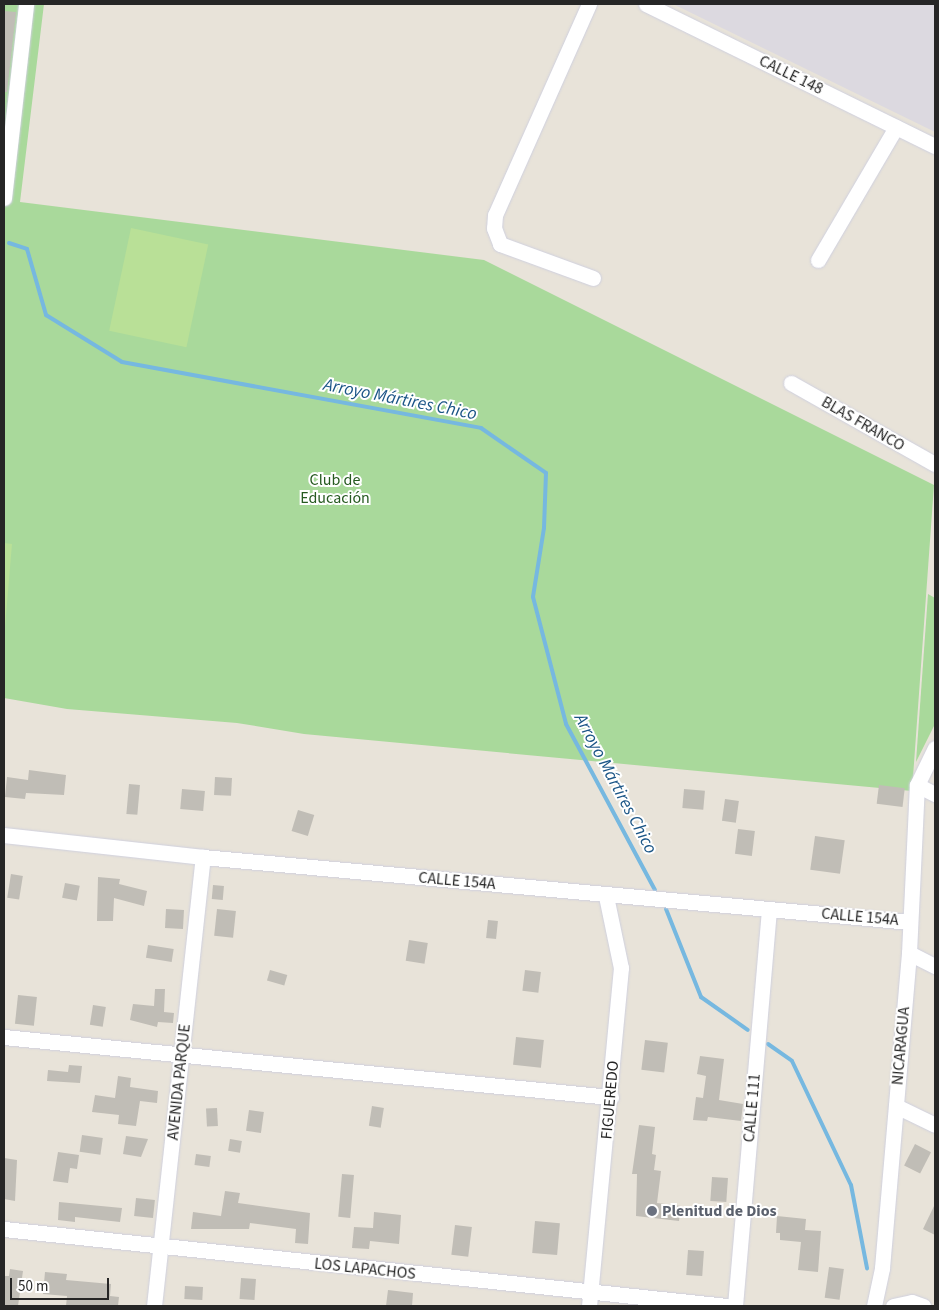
<!DOCTYPE html>
<meta charset="utf-8">
<style>
body{margin:0}
#map{position:relative;width:939px;height:1310px;overflow:hidden;background:#e8e3d9;font-family:"Source Sans 3",sans-serif}
div>[style]{position:absolute}
[style*='--x']{left:calc(var(--x)*1px);top:calc(var(--y)*1px);width:calc(var(--w)*1px);rotate:calc(var(--a)*1deg)}
.industrial>*{inset:0;background:#dcd9e0}
.green>*{inset:0;background:#a9d99b}
.pitch>*{inset:0;background:#b9e097;transform-origin:0 0}
.stream>*{height:4px;margin:-2px;padding:0 2px;transform-origin:2px;border-radius:2px;background:#76b8e0}
.building>*{inset:0;background:#c0bdb6;transform-origin:0 0}
.roads{filter:drop-shadow(0 0 1px #cfd0de) drop-shadow(0 0 1px #cfd0de)}
.minor>*{height:15px;margin:-7.5px;padding:0 7.5px;transform-origin:7.5px;border-radius:7.5px;background:#fff}
.dots>*{width:14px;height:14px;translate:-50% -50%;box-sizing:border-box;border:2px solid #fff;border-radius:50%}
span{translate:-50% -50%;white-space:nowrap;text-align:center;line-height:1.15;-webkit-text-stroke:4px #fff;paint-order:stroke}
.street-label{font-size:16px;color:#262626}
.park-label{font-size:16px;color:#265a20}
.worship-label{font-size:16px;color:#5b616d;font-weight:700}
.left{translate:0 -50%;text-align:left}
.water-label{font-size:18px;color:#1b5586;font-style:italic}
.frame{position:absolute;inset:0;border:5px solid #262626;pointer-events:none}
.scale{position:absolute;left:10px;top:1278px;width:99px;height:22px;box-sizing:border-box;border:2px solid #262626;border-top:0;padding-left:6px;font-size:15px;line-height:18px;white-space:nowrap;color:#262626;-webkit-text-stroke:4px #fff;paint-order:stroke}
</style>
<div id="map">
<div class="industrial">
<i style="clip-path:polygon(673px 4px,935px 4px,935px 132px)"></i>
</div>
<div class="green">
<i style="clip-path:polygon(4px 4px,44px 4px,20px 202px,484px 260px,934px 485px,912px 791px,304px 734px,237px 723px,67px 709px,4px 698px)"></i>
<i style="clip-path:polygon(928px 594px,935px 598px,935px 724px,916px 762px)"></i>
</div>
<div class="pitch">
<i style="left:131px;top:228px;width:79px;height:105px;rotate:12deg"></i>
<i style="clip-path:polygon(4px 543px,12px 544px,4px 639px)"></i>
</div>
<div class="stream">
<i style="--x:9;--y:243;--w:19;--a:18"></i>
<i style="--x:27;--y:249;--w:69;--a:73.9"></i>
<i style="--x:46;--y:315;--w:89;--a:31.7"></i>
<i style="--x:122;--y:362;--w:365;--a:10.4"></i>
<i style="--x:481;--y:428;--w:79;--a:34.7"></i>
<i style="--x:546;--y:473;--w:55;--a:92.1"></i>
<i style="--x:544;--y:528;--w:70;--a:99.1"></i>
<i style="--x:533;--y:597;--w:131;--a:75.4"></i>
<i style="--x:566;--y:724;--w:188;--a:61.8"></i>
<i style="--x:666;--y:909;--w:95;--a:68.3"></i>
<i style="--x:701;--y:997;--w:57;--a:35.1"></i>
<i style="--x:768;--y:1044;--w:29;--a:35"></i>
<i style="--x:792;--y:1061;--w:137;--a:64.6"></i>
<i style="--x:851;--y:1185;--w:85;--a:79.1"></i>
</div>
<div class="building">
<i style="clip-path:polygon(4px 11px,16px 12px,7px 92px,4px 92px)"></i>
<i style="clip-path:polygon(29px 770px,66px 775px,64px 795px,26px 793px,25px 799px,5px 797px,7px 777px,28px 780px)"></i>
<i style="left:215px;top:777px;width:17px;height:18px;rotate:3deg"></i>
<i style="left:129px;top:784px;width:11px;height:30px;rotate:5deg"></i>
<i style="left:879px;top:785px;width:26px;height:19px;rotate:7deg"></i>
<i style="left:182px;top:789px;width:23px;height:20px;rotate:5deg"></i>
<i style="left:684px;top:789px;width:21px;height:19px;rotate:5deg"></i>
<i style="left:725px;top:799px;width:14px;height:22px;rotate:8deg"></i>
<i style="left:298px;top:810px;width:17px;height:22px;rotate:17deg"></i>
<i style="left:738px;top:829px;width:17px;height:25px;rotate:7deg"></i>
<i style="left:815px;top:836px;width:30px;height:34px;rotate:8deg"></i>
<i style="left:11px;top:874px;width:12px;height:24px;rotate:9deg"></i>
<i style="clip-path:polygon(98px 877px,120px 879px,119px 884px,147px 891px,144px 906px,114px 898px,113px 921px,97px 921px)"></i>
<i style="left:65px;top:883px;width:15px;height:15px;rotate:11deg"></i>
<i style="left:213px;top:885px;width:11px;height:14px;rotate:5deg"></i>
<i style="left:166px;top:909px;width:18px;height:19px;rotate:3deg"></i>
<i style="left:217px;top:909px;width:19px;height:27px;rotate:6deg"></i>
<i style="left:488px;top:920px;width:10px;height:18px;rotate:6deg"></i>
<i style="left:409px;top:940px;width:19px;height:21px;rotate:9deg"></i>
<i style="left:148px;top:945px;width:26px;height:13px;rotate:9deg"></i>
<i style="left:270px;top:970px;width:18px;height:11px;rotate:16deg"></i>
<i style="left:525px;top:970px;width:16px;height:21px;rotate:7deg"></i>
<i style="clip-path:polygon(155px 989px,165px 989px,164px 1012px,174px 1013px,173px 1023px,158px 1022px,157px 1027px,130px 1020px,133px 1004px,154px 1006px)"></i>
<i style="left:18px;top:995px;width:19px;height:29px;rotate:6deg"></i>
<i style="left:93px;top:1005px;width:13px;height:20px;rotate:9deg"></i>
<i style="left:516px;top:1037px;width:28px;height:28px;rotate:6deg"></i>
<i style="left:645px;top:1040px;width:23px;height:30px;rotate:7deg"></i>
<i style="clip-path:polygon(700px 1056px,724px 1059px,719px 1100px,743px 1104px,741px 1121px,708px 1117px,707px 1121px,693px 1120px,696px 1097px,703px 1098px,706px 1076px,697px 1074px)"></i>
<i style="clip-path:polygon(69px 1065px,82px 1066px,80px 1083px,47px 1081px,48px 1070px,68px 1072px)"></i>
<i style="clip-path:polygon(118px 1076px,131px 1078px,130px 1087px,158px 1091px,157px 1103px,140px 1101px,136px 1126px,118px 1124px,119px 1115px,92px 1112px,95px 1095px,115px 1098px)"></i>
<i style="left:372px;top:1106px;width:12px;height:20px;rotate:9deg"></i>
<i style="left:217px;top:1108px;width:18px;height:11px;rotate:87deg"></i>
<i style="left:249px;top:1110px;width:15px;height:21px;rotate:8deg"></i>
<i style="clip-path:polygon(639px 1125px,655px 1127px,652px 1154px,656px 1155px,654px 1170px,661px 1171px,657px 1203px,681px 1206px,679px 1221px,636px 1216px,637px 1174px,632px 1174px)"></i>
<i style="left:82px;top:1135px;width:21px;height:17px;rotate:8deg"></i>
<i style="clip-path:polygon(126px 1136px,148px 1139px,141px 1157px,123px 1154px)"></i>
<i style="left:230px;top:1139px;width:12px;height:12px;rotate:9deg"></i>
<i style="left:915px;top:1144px;width:18px;height:24px;rotate:27deg"></i>
<i style="clip-path:polygon(58px 1152px,79px 1155px,77px 1169px,70px 1168px,68px 1183px,53px 1181px)"></i>
<i style="left:196px;top:1154px;width:15px;height:11px;rotate:8deg"></i>
<i style="clip-path:polygon(4px 1158px,17px 1160px,15px 1201px,4px 1199px)"></i>
<i style="left:342px;top:1174px;width:12px;height:43px;rotate:5deg"></i>
<i style="left:712px;top:1177px;width:16px;height:24px;rotate:4deg"></i>
<i style="clip-path:polygon(225px 1191px,240px 1193px,238px 1203px,310px 1213px,308px 1244px,295px 1243px,296px 1229px,250px 1223px,249px 1229px,191px 1229px,193px 1212px,221px 1216px)"></i>
<i style="left:136px;top:1198px;width:19px;height:18px;rotate:6deg"></i>
<i style="clip-path:polygon(59px 1202px,122px 1208px,120px 1222px,75px 1217px,75px 1222px,58px 1220px)"></i>
<i style="clip-path:polygon(935px 1204px,935px 1235px,923px 1229px)"></i>
<i style="clip-path:polygon(374px 1212px,401px 1215px,399px 1244px,370px 1241px,369px 1249px,352px 1248px,354px 1227px,373px 1228px)"></i>
<i style="clip-path:polygon(777px 1216px,806px 1219px,805px 1230px,821px 1231px,818px 1272px,798px 1270px,801px 1242px,780px 1240px,780px 1233px,776px 1233px)"></i>
<i style="left:535px;top:1221px;width:25px;height:32px;rotate:5deg"></i>
<i style="left:455px;top:1225px;width:17px;height:30px;rotate:7deg"></i>
<i style="left:688px;top:1250px;width:16px;height:25px;rotate:4deg"></i>
<i style="left:829px;top:1267px;width:15px;height:31px;rotate:8deg"></i>
<i style="clip-path:polygon(10px 1269px,23px 1271px,18px 1306px,4px 1306px,4px 1276px,9px 1276px)"></i>
<i style="clip-path:polygon(45px 1272px,67px 1274px,66px 1280px,111px 1284px,110px 1296px,119px 1297px,118px 1306px,66px 1306px,67px 1296px,43px 1294px)"></i>
<i style="left:241px;top:1278px;width:15px;height:21px;rotate:4deg"></i>
<i style="left:185px;top:1286px;width:18px;height:13px;rotate:3deg"></i>
<i style="clip-path:polygon(388px 1290px,413px 1293px,412px 1306px,386px 1306px)"></i>
</div>
<div class="roads">
<div class="minor">
<i style="--x:589;--y:4;--w:231;--a:114"></i>
<i style="--x:495;--y:215;--w:13;--a:94"></i>
<i style="--x:494;--y:228;--w:17;--a:69"></i>
<i style="--x:500;--y:244;--w:99;--a:20.1"></i>
<i style="--x:646;--y:4;--w:322;--a:26.2"></i>
<i style="--x:4;--y:198;--w:195;--a:-83.5"></i>
<i style="--x:818;--y:260;--w:154;--a:-59.6"></i>
<i style="--x:791;--y:383;--w:165;--a:29.4"></i>
<i style="--x:917;--y:785;--w:20;--a:27"></i>
<i style="--x:4;--y:835;--w:200;--a:6.3"></i>
<i style="--x:203;--y:857;--w:710;--a:5.25"></i>
<i style="--x:909;--y:953;--w:29;--a:27"></i>
<i style="--x:4;--y:1037;--w:610;--a:5.65"></i>
<i style="--x:896;--y:1106;--w:43;--a:26"></i>
<i style="--x:4;--y:1229;--w:727;--a:6.08"></i>
<i style="--x:154;--y:1306;--w:452;--a:-83.8"></i>
<i style="--x:589;--y:1306;--w:340;--a:-84.6"></i>
<i style="--x:621;--y:968;--w:74;--a:-101.8"></i>
<i style="--x:735;--y:1306;--w:397;--a:-85.1"></i>
<i style="--x:874;--y:1306;--w:39;--a:-78"></i>
<i style="--x:882;--y:1268;--w:316;--a:-85.1"></i>
<i style="--x:909;--y:953;--w:168;--a:-87.3"></i>
<i style="--x:917;--y:785;--w:41;--a:-64.1"></i>
<i style="--x:893;--y:1306;--w:19;--a:-12"></i>
<i style="--x:912;--y:1302;--w:12;--a:20"></i>
</div>
</div>
<div class="dots">
<i style="left:652px;top:1211px;background:#6b7280"></i>
</div>
<div class="street-label">
<span style="left:791px;top:75px;rotate:26deg">CALLE 148</span>
<span style="left:863px;top:424px;rotate:30deg">BLAS FRANCO</span>
<span style="left:457px;top:881px;rotate:5deg">CALLE 154A</span>
<span style="left:860px;top:917px;rotate:5deg">CALLE 154A</span>
<span style="left:901px;top:1046px;rotate:-85deg">NICARAGUA</span>
<span style="left:179px;top:1082px;rotate:-84deg">AVENIDA PARQUE</span>
<span style="left:610px;top:1100px;rotate:-85deg">FIGUEREDO</span>
<span style="left:752px;top:1108px;rotate:-85deg">CALLE 111</span>
<span style="left:365px;top:1269px;rotate:6deg">LOS LAPACHOS</span>
</div>
<div class="park-label">
<span style="left:335px;top:489px">Club de<br>Educación</span>
</div>
<div class="worship-label">
<span class="left" style="left:662px;top:1211px">Plenitud de Dios</span>
</div>
<div class="water-label">
<span style="left:400px;top:400px;rotate:11deg">Arroyo Mártires Chico</span>
<span style="left:615px;top:784px;rotate:62deg">Arroyo Mártires Chico</span>
</div>
<div class="frame"></div>
<div class="scale">50 m</div>
</div>
